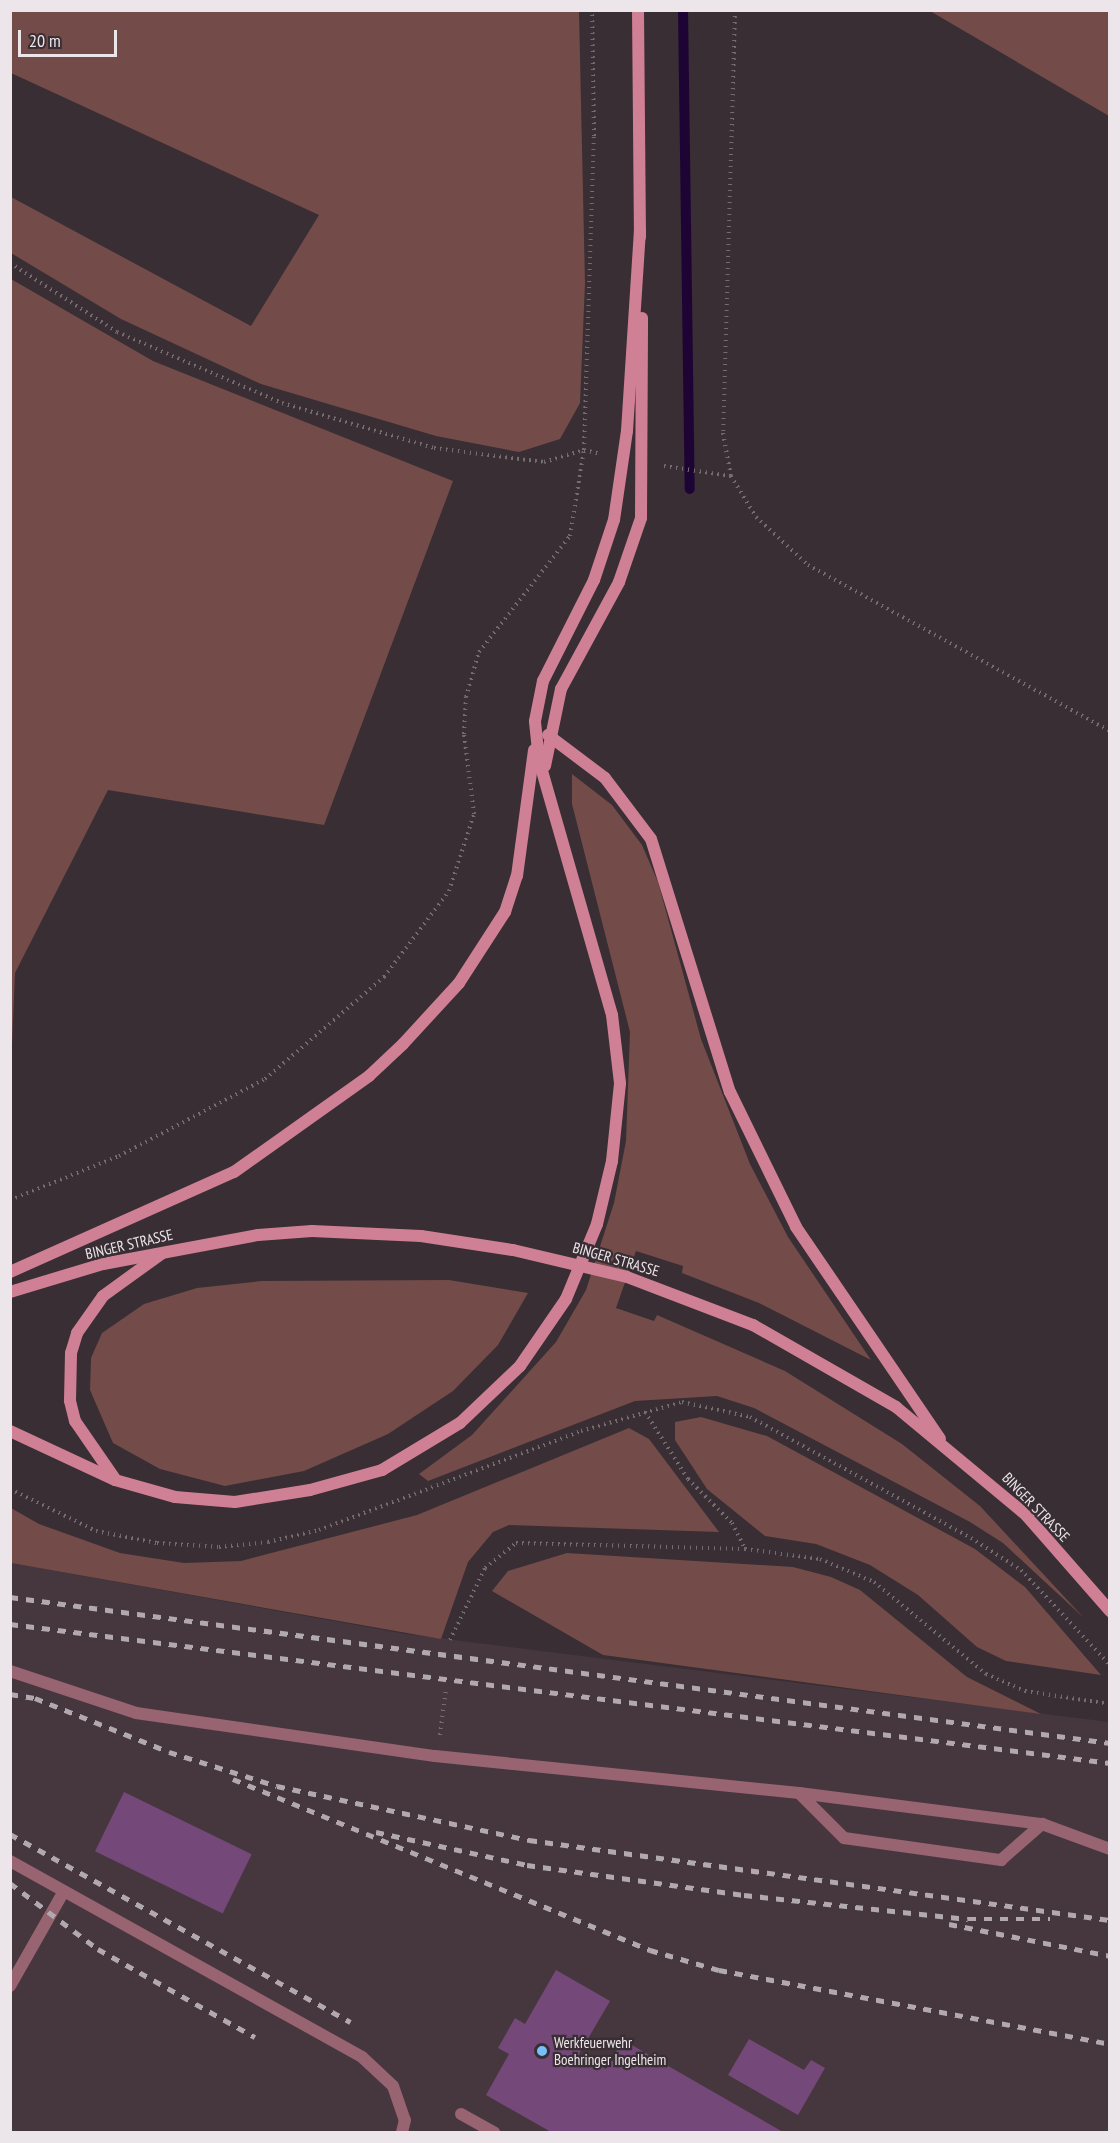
<!DOCTYPE html>
<style>
body{margin:0}
#map{position:relative;width:1120px;height:2143px;overflow:hidden;background:#382e34;font-family:"PT Sans Narrow",sans-serif}
div>[style]{position:absolute}
[style*='--x']{left:calc(var(--x)*1px);top:calc(var(--y)*1px);width:calc(var(--w)*1px);rotate:calc(var(--a)*1deg)}
.built>*{inset:0;background:#46373f}
.green>*{inset:0;background:#734b49}
.stream>*{height:10px;margin:-5px;padding:0 5px;transform-origin:5px;border-radius:5px;background:#1e0435}
.building>*{inset:0;background:#744979;transform-origin:0 0}
.path>*{height:4px;margin-top:-2px;transform-origin:0;background:repeating-linear-gradient(90deg,#756c71 0 1.5px,transparent 0 6px)}
.lane>*{height:12px;margin:-6px;padding:0 6px;transform-origin:6px;border-radius:6px;background:#986471}
.secondary>*{height:12px;margin:-6px;padding:0 6px;transform-origin:6px;border-radius:6px;background:#d08095}
.rail>*{height:4.5px;margin-top:-2.25px;transform-origin:0;background:repeating-linear-gradient(90deg,#b1a9ae 0 8px,transparent 0 16px)}
.secondary-bridge>*{height:12px;margin:-6px;padding:0 6px;transform-origin:6px;border-radius:6px;background:#d08095}
.dots>*{width:16px;height:16px;translate:-50% -50%;box-sizing:border-box;border:3px solid #382e34;border-radius:50%}
span{translate:-50% -50%;white-space:nowrap;text-align:center;line-height:1.15;-webkit-text-stroke:4.5px #382e34;paint-order:stroke}
.street-label{font-size:15px;color:#ece5e9}
.poi-label{font-size:15px;color:#ece5e9}
.left{translate:0 -50%;text-align:left}
.frame{position:absolute;inset:0;border:12px solid #ece5e9;pointer-events:none}
.scale{position:absolute;left:18px;top:30px;width:99px;height:27px;box-sizing:border-box;border:3px solid #ece5e9;border-top:0;padding-left:8px;font-size:18px;line-height:21px;white-space:nowrap;color:#ece5e9;-webkit-text-stroke:4px #382e34;paint-order:stroke}
</style>
<div id="map">
<div class="built">
<i style="clip-path:polygon(11px 1563px,406px 1634px,1109px 1722px,1109px 2132px,11px 2132px)"></i>
</div>
<div class="green">
<i style="clip-path:polygon(11px 10px,579px 11px,585px 283px,580px 403px,560px 439px,519px 452px,436px 436px,261px 384px,121px 319px,11px 253px,11px 197px,251px 326px,319px 215px,11px 73px)"></i>
<i style="clip-path:polygon(930px 11px,1109px 11px,1109px 116px)"></i>
<i style="clip-path:polygon(11px 279px,153px 361px,453px 481px,324px 825px,108px 790px,15px 973px,11px 1070px)"></i>
<i style="clip-path:polygon(572px 774px,612px 805px,642px 845px,658px 882px,701px 1039px,750px 1164px,788px 1237px,871px 1360px,759px 1303px,682px 1273px,683px 1266px,636px 1251px,616px 1308px,654px 1321px,657px 1315px,785px 1371px,902px 1444px,980px 1506px,1084px 1618px,1003px 1543px,970px 1522px,754px 1408px,717px 1396px,635px 1401px,428px 1481px,419px 1474px,472px 1435px,556px 1342px,586px 1290px,614px 1203px,626px 1141px,630px 1032px,572px 804px)"></i>
<i style="clip-path:polygon(449px 1280px,528px 1293px,498px 1345px,453px 1391px,388px 1434px,304px 1471px,225px 1486px,160px 1469px,113px 1443px,90px 1390px,91px 1358px,102px 1333px,144px 1304px,197px 1288px,262px 1281px)"></i>
<i style="clip-path:polygon(701px 1417px,767px 1436px,975px 1549px,1025px 1587px,1101px 1675px,1006px 1661px,977px 1647px,918px 1595px,870px 1565px,816px 1544px,765px 1536px,707px 1489px,675px 1440px,675px 1422px)"></i>
<i style="clip-path:polygon(629px 1428px,649px 1439px,719px 1532px,509px 1525px,493px 1532px,468px 1562px,441px 1639px,11px 1563px,11px 1508px,39px 1524px,120px 1553px,184px 1563px,241px 1561px,417px 1515px)"></i>
<i style="clip-path:polygon(567px 1553px,793px 1567px,831px 1577px,860px 1590px,967px 1677px,1041px 1714px,603px 1655px,492px 1591px,508px 1571px)"></i>
</div>
<div class="stream">
<i style="--x:683;--y:10;--w:479;--a:89.2"></i>
</div>
<div class="building">
<i style="left:124px;top:1792px;width:142px;height:66px;rotate:26deg"></i>
<i style="clip-path:polygon(556px 1970px,610px 2001px,579px 2054px,606px 2069px,623px 2040px,783px 2132px,551px 2132px,486px 2095px,509px 2054px,498px 2048px,515px 2018px,525px 2024px)"></i>
<i style="clip-path:polygon(749px 2039px,804px 2070px,811px 2060px,825px 2068px,798px 2115px,728px 2075px)"></i>
</div>
<div class="path">
<i style="--x:735;--y:10;--w:423;--a:91.6"></i>
<i style="--x:723;--y:433;--w:44;--a:79.5"></i>
<i style="--x:731;--y:476;--w:48;--a:58.6"></i>
<i style="--x:756;--y:517;--w:71;--a:42.7"></i>
<i style="--x:808;--y:565;--w:345;--a:28.8"></i>
<i style="--x:10;--y:263;--w:127;--a:32.8"></i>
<i style="--x:117;--y:332;--w:180;--a:23.3"></i>
<i style="--x:282;--y:403;--w:159;--a:16.5"></i>
<i style="--x:434;--y:448;--w:111;--a:7.3"></i>
<i style="--x:544;--y:462;--w:42;--a:-16.7"></i>
<i style="--x:584;--y:450;--w:17;--a:13"></i>
<i style="--x:664;--y:466;--w:68;--a:8.5"></i>
<i style="--x:10;--y:1200;--w:118;--a:-22"></i>
<i style="--x:119;--y:1156;--w:165;--a:-27.8"></i>
<i style="--x:265;--y:1079;--w:157;--a:-40.6"></i>
<i style="--x:384;--y:977;--w:108;--a:-52.9"></i>
<i style="--x:449;--y:891;--w:81;--a:-72"></i>
<i style="--x:474;--y:814;--w:81;--a:-97.1"></i>
<i style="--x:464;--y:734;--w:37;--a:-87"></i>
<i style="--x:466;--y:697;--w:47;--a:-73.9"></i>
<i style="--x:479;--y:652;--w:147;--a:-51.9"></i>
<i style="--x:570;--y:536;--w:87;--a:-80.8"></i>
<i style="--x:584;--y:450;--w:314;--a:-88.2"></i>
<i style="--x:594;--y:136;--w:126;--a:-90.9"></i>
<i style="--x:645;--y:1412;--w:80;--a:57.3"></i>
<i style="--x:688;--y:1479;--w:62;--a:45"></i>
<i style="--x:732;--y:1523;--w:29;--a:63"></i>
<i style="--x:10;--y:1489;--w:96;--a:26"></i>
<i style="--x:96;--y:1531;--w:62;--a:11.1"></i>
<i style="--x:157;--y:1543;--w:62;--a:3.7"></i>
<i style="--x:219;--y:1547;--w:49;--a:-5.8"></i>
<i style="--x:268;--y:1542;--w:52;--a:-13.2"></i>
<i style="--x:319;--y:1530;--w:280;--a:-20.7"></i>
<i style="--x:581;--y:1431;--w:105;--a:-16"></i>
<i style="--x:682;--y:1402;--w:70;--a:12.4"></i>
<i style="--x:750;--y:1417;--w:252;--a:28.7"></i>
<i style="--x:971;--y:1538;--w:59;--a:32.6"></i>
<i style="--x:1021;--y:1570;--w:130;--a:46.9"></i>
<i style="--x:450;--y:1640;--w:80;--a:-64.1"></i>
<i style="--x:485;--y:1568;--w:40;--a:-39"></i>
<i style="--x:516;--y:1543;--w:229;--a:1.5"></i>
<i style="--x:745;--y:1549;--w:76;--a:7.6"></i>
<i style="--x:820;--y:1559;--w:59;--a:23.1"></i>
<i style="--x:874;--y:1582;--w:145;--a:39.4"></i>
<i style="--x:986;--y:1674;--w:43;--a:23.6"></i>
<i style="--x:1025;--y:1691;--w:86;--a:8.7"></i>
<i style="--x:440;--y:1735;--w:47;--a:-82.7"></i>
</div>
<div class="lane">
<i style="--x:10;--y:1671;--w:133;--a:18.4"></i>
<i style="--x:136;--y:1713;--w:302;--a:8.2"></i>
<i style="--x:435;--y:1756;--w:366;--a:5.8"></i>
<i style="--x:799;--y:1793;--w:64;--a:45"></i>
<i style="--x:844;--y:1838;--w:159;--a:8"></i>
<i style="--x:1001;--y:1860;--w:55;--a:-41.3"></i>
<i style="--x:799;--y:1793;--w:245;--a:7.3"></i>
<i style="--x:1042;--y:1824;--w:72;--a:20.2"></i>
<i style="--x:10;--y:1861;--w:403;--a:29.1"></i>
<i style="--x:362;--y:2057;--w:42;--a:43.1"></i>
<i style="--x:393;--y:2086;--w:36;--a:71"></i>
<i style="--x:405;--y:2120;--w:12;--a:104"></i>
<i style="--x:10;--y:1986;--w:109;--a:-60.4"></i>
<i style="--x:461;--y:2114;--w:38;--a:29"></i>
</div>
<div class="secondary">
<i style="--x:638;--y:10;--w:227;--a:89.5"></i>
<i style="--x:548;--y:735;--w:71;--a:37"></i>
<i style="--x:605;--y:778;--w:76;--a:53"></i>
<i style="--x:651;--y:839;--w:265;--a:72.7"></i>
<i style="--x:730;--y:1092;--w:150;--a:63.9"></i>
<i style="--x:796;--y:1227;--w:256;--a:55.8"></i>
<i style="--x:545;--y:766;--w:79;--a:-78.3"></i>
<i style="--x:561;--y:689;--w:122;--a:-61.5"></i>
<i style="--x:619;--y:582;--w:68;--a:-71"></i>
<i style="--x:641;--y:518;--w:200;--a:-89.7"></i>
<i style="--x:10;--y:1272;--w:245;--a:-24.1"></i>
<i style="--x:234;--y:1172;--w:166;--a:-35.4"></i>
<i style="--x:369;--y:1076;--w:47;--a:-43.3"></i>
<i style="--x:403;--y:1044;--w:83;--a:-47.4"></i>
<i style="--x:459;--y:983;--w:85;--a:-57.1"></i>
<i style="--x:505;--y:912;--w:38;--a:-72"></i>
<i style="--x:517;--y:876;--w:127;--a:-82.3"></i>
<i style="--x:627;--y:1277;--w:135;--a:20.9"></i>
<i style="--x:753;--y:1325;--w:165;--a:29.8"></i>
<i style="--x:896;--y:1407;--w:169;--a:39.7"></i>
<i style="--x:1026;--y:1515;--w:128;--a:48.8"></i>
<i style="--x:10;--y:1292;--w:97;--a:-16.8"></i>
<i style="--x:103;--y:1264;--w:158;--a:-10.6"></i>
<i style="--x:258;--y:1235;--w:54;--a:-4.2"></i>
<i style="--x:312;--y:1231;--w:109;--a:2.6"></i>
<i style="--x:421;--y:1236;--w:93;--a:8.7"></i>
<i style="--x:10;--y:1431;--w:116;--a:25"></i>
<i style="--x:115;--y:1480;--w:62;--a:15.8"></i>
<i style="--x:175;--y:1497;--w:60;--a:4.8"></i>
<i style="--x:235;--y:1502;--w:76;--a:-9.1"></i>
<i style="--x:310;--y:1490;--w:75;--a:-15.5"></i>
<i style="--x:382;--y:1470;--w:91;--a:-31.1"></i>
<i style="--x:460;--y:1423;--w:83;--a:-43.5"></i>
<i style="--x:520;--y:1366;--w:81;--a:-55.5"></i>
<i style="--x:566;--y:1299;--w:81;--a:-67.5"></i>
<i style="--x:597;--y:1224;--w:65;--a:-76.6"></i>
<i style="--x:612;--y:1161;--w:78;--a:-84.1"></i>
<i style="--x:620;--y:1083;--w:68;--a:-96.7"></i>
<i style="--x:612;--y:1015;--w:265;--a:-106"></i>
<i style="--x:539;--y:760;--w:39;--a:-96"></i>
<i style="--x:535;--y:721;--w:41;--a:-78.7"></i>
<i style="--x:543;--y:681;--w:113;--a:-63.2"></i>
<i style="--x:594;--y:580;--w:63;--a:-71.6"></i>
<i style="--x:614;--y:520;--w:90;--a:-81.7"></i>
<i style="--x:627;--y:431;--w:201;--a:-86.3"></i>
<i style="--x:115;--y:1479;--w:70;--a:-124.6"></i>
<i style="--x:75;--y:1421;--w:21;--a:-104"></i>
<i style="--x:70;--y:1401;--w:48;--a:-88.8"></i>
<i style="--x:71;--y:1353;--w:21;--a:-73"></i>
<i style="--x:77;--y:1333;--w:45;--a:-54.9"></i>
<i style="--x:103;--y:1296;--w:72;--a:-35.9"></i>
</div>
<div class="rail">
<i style="--x:10;--y:1597;--w:1110;--a:7.56"></i>
<i style="--x:10;--y:1624;--w:1109;--a:7.2"></i>
<i style="--x:10;--y:1694;--w:25;--a:9"></i>
<i style="--x:35;--y:1698;--w:144;--a:21.9"></i>
<i style="--x:169;--y:1752;--w:113;--a:17.5"></i>
<i style="--x:277;--y:1786;--w:258;--a:12.1"></i>
<i style="--x:529;--y:1840;--w:586;--a:7.84"></i>
<i style="--x:233;--y:1779;--w:451;--a:22.3"></i>
<i style="--x:650;--y:1950;--w:72;--a:16.2"></i>
<i style="--x:719;--y:1970;--w:398;--a:10.7"></i>
<i style="--x:376;--y:1832;--w:155;--a:12.3"></i>
<i style="--x:527;--y:1865;--w:219;--a:7.9"></i>
<i style="--x:744;--y:1895;--w:225;--a:6.1"></i>
<i style="--x:968;--y:1919;--w:82;--a:0"></i>
<i style="--x:10;--y:1834;--w:389;--a:28.9"></i>
<i style="--x:10;--y:1883;--w:110;--a:36.9"></i>
<i style="--x:98;--y:1949;--w:180;--a:29.3"></i>
<i style="--x:949;--y:1924;--w:164;--a:11.2"></i>
</div>
<div class="secondary-bridge">
<i style="--x:513;--y:1250;--w:117;--a:13.3"></i>
</div>
<div class="dots">
<i style="left:542px;top:2051px;background:#78bff7"></i>
</div>
<div class="street-label">
<span style="left:129px;top:1244px;rotate:-13deg">BINGER STRASSE</span>
<span style="left:616px;top:1259px;rotate:16deg">BINGER STRASSE</span>
<span style="left:1036px;top:1507px;rotate:46deg">BINGER STRASSE</span>
</div>
<div class="poi-label">
<span class="left" style="left:554px;top:2051px">Werkfeuerwehr<br>Boehringer Ingelheim</span>
</div>
<div class="frame"></div>
<div class="scale">20 m</div>
</div>
